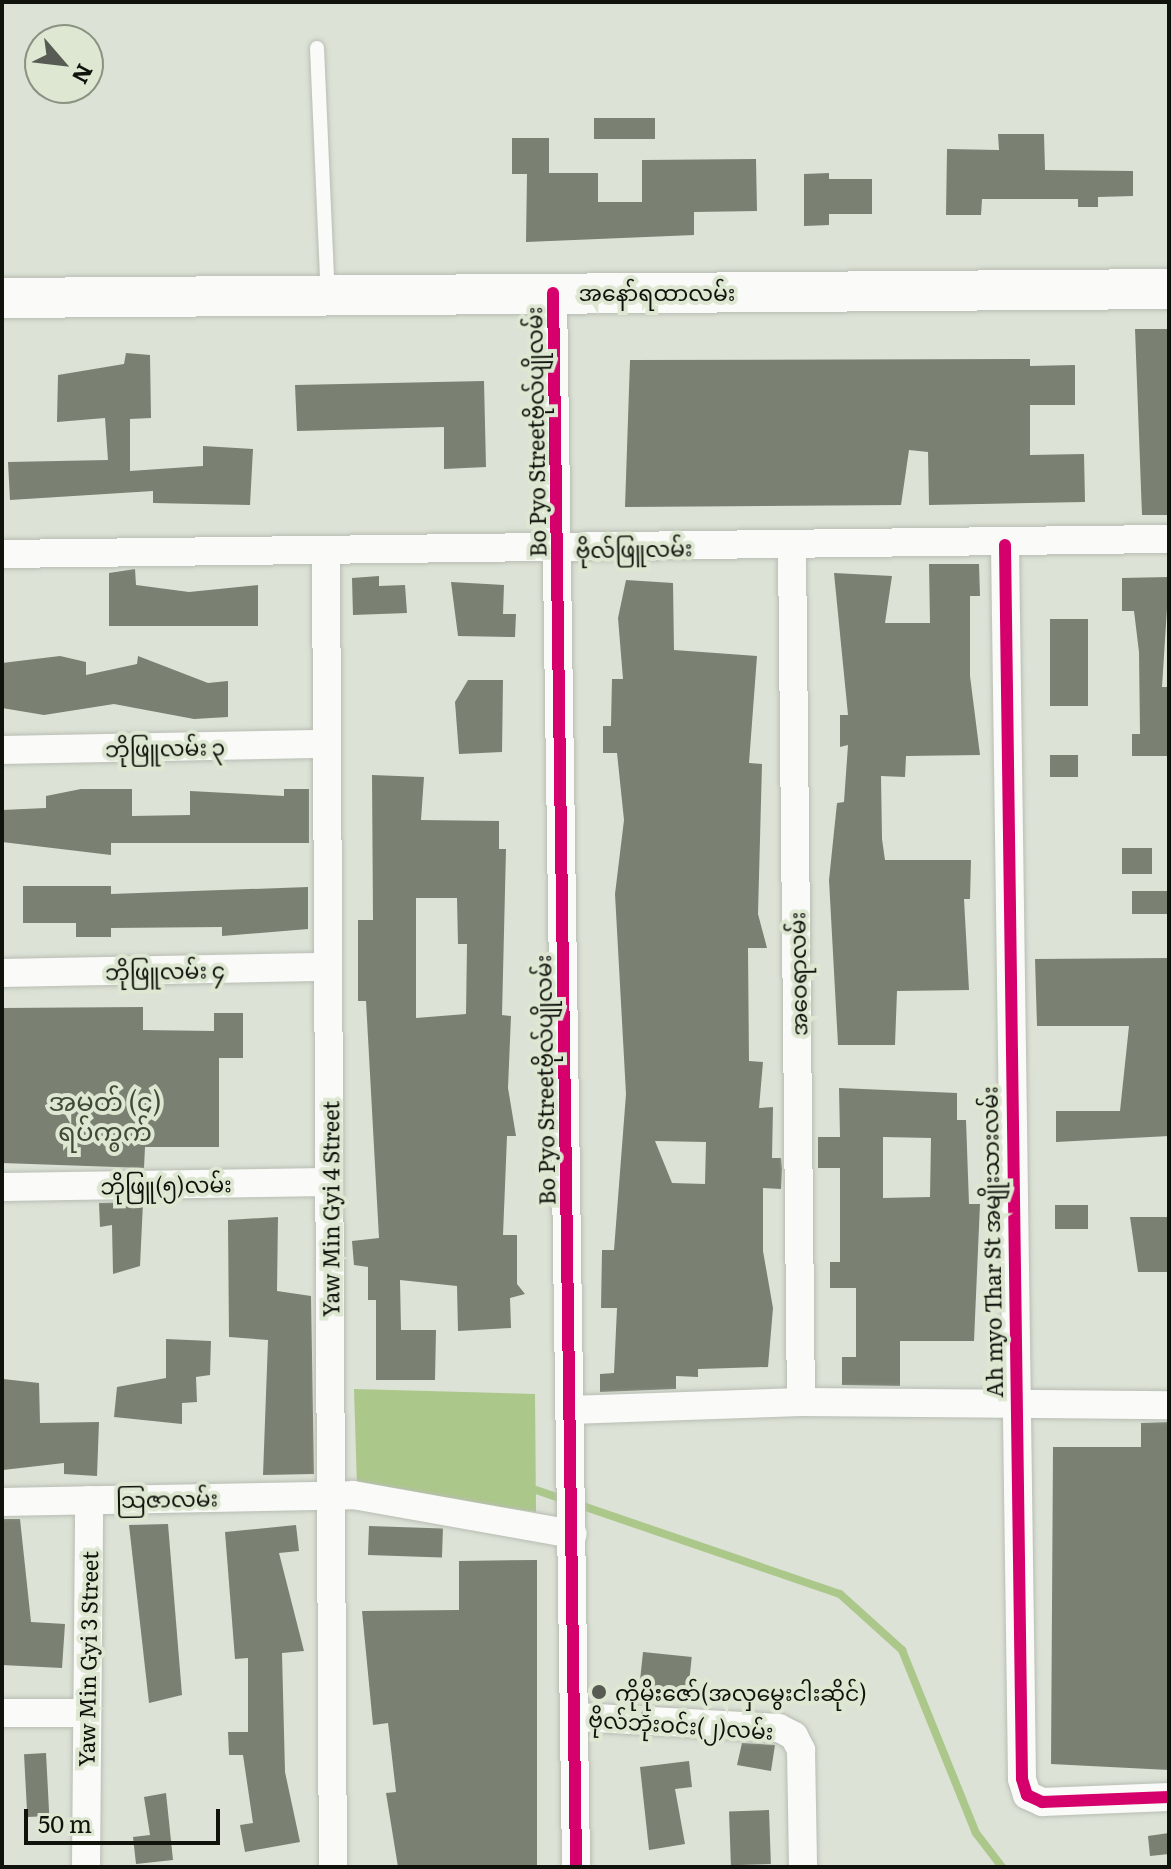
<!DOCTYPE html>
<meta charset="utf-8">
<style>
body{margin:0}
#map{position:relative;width:1171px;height:1869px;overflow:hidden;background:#dce2d6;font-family:Literata,"Noto Sans Myanmar",serif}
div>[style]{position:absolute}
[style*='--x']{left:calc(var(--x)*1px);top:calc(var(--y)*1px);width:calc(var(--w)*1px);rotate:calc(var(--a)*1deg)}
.water>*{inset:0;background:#acc78a}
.stream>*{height:8px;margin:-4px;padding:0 4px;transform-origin:4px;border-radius:4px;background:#acc78a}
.building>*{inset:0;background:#7a8072;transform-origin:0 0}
.roads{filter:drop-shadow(0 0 2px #b8bdb3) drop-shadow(0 0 2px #b8bdb3)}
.lane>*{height:14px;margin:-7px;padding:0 7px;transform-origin:7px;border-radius:7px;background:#fafbf9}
.street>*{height:28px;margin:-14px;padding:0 14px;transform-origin:14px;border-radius:14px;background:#fafbf9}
.secondary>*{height:40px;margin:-20px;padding:0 20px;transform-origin:20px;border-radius:20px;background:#fafbf9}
.cycleway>*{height:12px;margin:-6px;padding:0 6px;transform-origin:6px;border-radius:6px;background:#d6006c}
.dots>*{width:22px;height:22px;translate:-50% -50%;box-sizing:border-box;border:4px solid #dde7d1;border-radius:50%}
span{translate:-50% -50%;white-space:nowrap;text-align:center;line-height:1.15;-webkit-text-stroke:8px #dde7d1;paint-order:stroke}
.street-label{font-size:22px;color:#10130c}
.poi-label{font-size:22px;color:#10130c}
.left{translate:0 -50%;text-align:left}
.quarter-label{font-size:26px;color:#414a38}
.frame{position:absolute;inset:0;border:4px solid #10130c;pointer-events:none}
.north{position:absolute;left:24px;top:24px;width:80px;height:80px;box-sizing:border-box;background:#dde7d1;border:2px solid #8b9282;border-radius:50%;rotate:118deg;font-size:22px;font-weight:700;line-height:32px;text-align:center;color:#10130c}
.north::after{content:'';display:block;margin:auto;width:28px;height:36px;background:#575b53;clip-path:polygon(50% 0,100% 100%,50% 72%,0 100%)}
.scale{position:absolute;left:24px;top:1809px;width:196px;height:36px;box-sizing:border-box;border:4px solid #10130c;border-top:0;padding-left:10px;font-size:24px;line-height:28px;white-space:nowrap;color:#10130c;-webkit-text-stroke:6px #dde7d1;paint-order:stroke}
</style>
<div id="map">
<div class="water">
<i style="clip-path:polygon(354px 1389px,535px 1394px,536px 1512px,357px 1487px)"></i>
</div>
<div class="stream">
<i style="--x:536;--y:1490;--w:321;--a:18.9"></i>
<i style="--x:840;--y:1594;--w:84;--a:42.1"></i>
<i style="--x:902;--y:1650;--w:197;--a:68"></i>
<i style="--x:976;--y:1833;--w:43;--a:52.6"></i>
</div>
<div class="building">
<i style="left:655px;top:118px;width:21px;height:61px;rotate:90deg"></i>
<i style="clip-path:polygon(998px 134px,1044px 134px,1045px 170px,1133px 171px,1133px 196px,1098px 197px,1098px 207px,1078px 207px,1078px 199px,982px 199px,981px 215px,946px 215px,947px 149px,999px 150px)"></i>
<i style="clip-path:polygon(512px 138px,549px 138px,549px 173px,598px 173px,598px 202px,642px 202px,642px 160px,756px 159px,757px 211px,694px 212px,694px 235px,526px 242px,527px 174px,512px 174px)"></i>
<i style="clip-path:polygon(829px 173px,829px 179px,872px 179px,872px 214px,829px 214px,829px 225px,804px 226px,804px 174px)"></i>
<i style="clip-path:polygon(1135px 329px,1169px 329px,1169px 515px,1142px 515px)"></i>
<i style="clip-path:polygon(126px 353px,150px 355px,151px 418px,130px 419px,130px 471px,203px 466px,203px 446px,253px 449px,250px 505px,153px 503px,153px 491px,10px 500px,8px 462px,108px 460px,105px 418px,57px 422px,58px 375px,124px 364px)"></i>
<i style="clip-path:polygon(1030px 359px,1030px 366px,1075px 365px,1075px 405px,1030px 405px,1030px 455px,1084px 454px,1085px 502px,929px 505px,928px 452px,909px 450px,901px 505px,625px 507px,630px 360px)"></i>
<i style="clip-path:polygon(484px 381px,486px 467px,444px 469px,444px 427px,297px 431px,295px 385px)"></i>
<i style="clip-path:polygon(929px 564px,979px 564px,980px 596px,970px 596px,970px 676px,980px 755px,906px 756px,905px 777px,881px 776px,882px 839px,885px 860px,971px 860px,970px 899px,964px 899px,969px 990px,897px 991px,895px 1045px,838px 1045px,829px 880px,837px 803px,844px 802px,848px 745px,840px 747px,840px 715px,848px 715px,834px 573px,892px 576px,885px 623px,930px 623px)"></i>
<i style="clip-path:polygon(135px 569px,136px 585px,189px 592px,258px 585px,258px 626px,109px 626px,109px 573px)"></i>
<i style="clip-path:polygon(379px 576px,379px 586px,405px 585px,407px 613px,353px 615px,352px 578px)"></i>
<i style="clip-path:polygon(1169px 577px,1162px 687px,1169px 687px,1169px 756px,1132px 756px,1132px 734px,1140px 734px,1139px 652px,1134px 611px,1122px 611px,1122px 578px)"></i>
<i style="clip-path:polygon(evenodd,626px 580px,673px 583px,674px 650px,757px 656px,749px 763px,762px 764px,758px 914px,767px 948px,748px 948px,749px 1061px,763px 1062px,759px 1108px,773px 1107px,772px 1158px,781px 1158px,782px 1168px,781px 1189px,763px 1188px,763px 1251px,773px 1308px,768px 1367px,698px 1369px,698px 1377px,676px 1376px,676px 1389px,600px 1392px,600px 1374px,614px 1373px,617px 1308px,601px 1308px,602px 1250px,614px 1250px,626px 1094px,615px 894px,624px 820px,617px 753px,603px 753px,603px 726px,611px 726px,612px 679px,623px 679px,618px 618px,626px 580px,655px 1141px,706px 1142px,705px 1184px,672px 1183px,655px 1141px)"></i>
<i style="clip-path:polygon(451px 582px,504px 585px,503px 614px,516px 614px,515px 637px,458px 636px)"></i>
<i style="left:1050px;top:619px;width:38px;height:87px"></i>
<i style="clip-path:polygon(60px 656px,86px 662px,86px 675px,137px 664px,138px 656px,208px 683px,228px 681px,228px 717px,194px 719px,114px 704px,44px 715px,2px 708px,2px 663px)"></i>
<i style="clip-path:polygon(468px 680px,503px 680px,502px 752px,459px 754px,455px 702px)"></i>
<i style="left:1078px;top:755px;width:22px;height:28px;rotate:90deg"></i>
<i style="clip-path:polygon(evenodd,372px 775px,424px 777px,421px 820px,499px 821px,499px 849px,506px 849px,502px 1015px,511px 1016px,508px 1088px,516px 1136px,507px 1136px,503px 1235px,517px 1235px,517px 1284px,525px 1294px,510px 1298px,511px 1328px,458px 1331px,457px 1286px,400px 1280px,401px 1330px,436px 1330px,435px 1380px,376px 1380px,376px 1300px,368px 1300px,368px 1267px,354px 1265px,352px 1241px,379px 1238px,366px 1001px,358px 1001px,358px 920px,373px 920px,372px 775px,416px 898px,457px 898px,458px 944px,467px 944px,466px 1014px,416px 1018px,416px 898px)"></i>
<i style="clip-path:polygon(81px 789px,132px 789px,132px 816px,190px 815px,190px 791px,284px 796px,284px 789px,309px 789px,309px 843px,111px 843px,111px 855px,2px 842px,2px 810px,46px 808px,46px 796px)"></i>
<i style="left:1122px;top:848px;width:30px;height:26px"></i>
<i style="clip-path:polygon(23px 886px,111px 886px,111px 894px,308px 887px,308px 929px,222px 936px,222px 927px,111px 928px,111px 937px,76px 937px,76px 923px,23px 923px)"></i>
<i style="left:1169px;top:891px;width:23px;height:37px;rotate:90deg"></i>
<i style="clip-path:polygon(1169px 958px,1169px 1136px,1056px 1142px,1056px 1111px,1120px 1111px,1129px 1026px,1037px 1026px,1035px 959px)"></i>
<i style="clip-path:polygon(143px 1007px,143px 1030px,214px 1031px,214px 1013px,243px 1013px,243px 1058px,219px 1058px,219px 1147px,145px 1147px,144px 1168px,2px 1163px,2px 1008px)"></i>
<i style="clip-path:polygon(evenodd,839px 1088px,957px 1093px,957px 1120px,966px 1120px,969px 1204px,980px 1204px,974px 1341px,900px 1341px,900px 1386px,842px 1385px,842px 1357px,856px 1357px,856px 1288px,830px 1288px,830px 1262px,840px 1262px,840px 1168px,818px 1168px,818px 1137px,840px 1137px,839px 1088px,883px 1137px,931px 1138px,930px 1197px,883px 1198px,883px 1137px)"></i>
<i style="clip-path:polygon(143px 1202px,140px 1266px,113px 1274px,112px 1225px,100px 1227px,99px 1203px)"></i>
<i style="left:1055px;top:1205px;width:33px;height:24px"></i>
<i style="clip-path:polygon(278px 1217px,277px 1291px,311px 1296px,314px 1474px,263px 1475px,268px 1340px,229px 1337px,228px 1220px)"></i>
<i style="clip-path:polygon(1130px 1217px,1169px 1217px,1169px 1272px,1138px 1272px)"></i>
<i style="clip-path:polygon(166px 1339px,211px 1341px,210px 1375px,196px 1377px,197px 1402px,182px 1403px,182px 1424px,114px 1417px,117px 1387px,166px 1378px)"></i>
<i style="clip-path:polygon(3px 1379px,39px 1383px,40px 1423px,99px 1422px,97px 1476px,64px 1474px,64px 1463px,3px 1470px)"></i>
<i style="clip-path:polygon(1169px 1422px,1169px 1770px,1051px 1764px,1053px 1447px,1141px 1447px,1141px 1423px)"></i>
<i style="clip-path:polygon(2px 1519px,20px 1519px,31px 1622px,65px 1624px,62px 1668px,2px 1665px)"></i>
<i style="clip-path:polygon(168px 1524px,182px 1695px,149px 1703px,129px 1525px)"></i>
<i style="clip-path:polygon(296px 1525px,299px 1551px,279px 1553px,304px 1651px,282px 1653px,285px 1772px,300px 1842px,245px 1852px,240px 1825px,253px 1823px,243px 1755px,229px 1755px,228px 1732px,248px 1732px,248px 1658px,235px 1659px,225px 1532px)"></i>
<i style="left:369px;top:1526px;width:74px;height:29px;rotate:2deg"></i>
<i style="clip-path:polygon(537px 1560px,537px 1867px,398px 1867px,386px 1793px,396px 1792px,388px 1723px,373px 1725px,362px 1611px,459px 1610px,459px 1561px)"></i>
<i style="left:643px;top:1652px;width:49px;height:43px;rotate:6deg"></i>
<i style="clip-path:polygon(742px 1743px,775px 1745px,771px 1771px,737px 1765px)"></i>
<i style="left:46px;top:1753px;width:63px;height:22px;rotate:87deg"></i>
<i style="clip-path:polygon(689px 1761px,692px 1787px,675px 1789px,685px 1844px,649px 1850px,640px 1767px)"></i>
<i style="clip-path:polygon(166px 1793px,173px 1860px,136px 1864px,133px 1837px,150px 1835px,144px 1797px)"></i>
<i style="left:769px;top:1810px;width:54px;height:40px;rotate:88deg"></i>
<i style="clip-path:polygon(1169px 1833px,1169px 1854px,1150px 1856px,1148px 1836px)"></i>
</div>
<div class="roads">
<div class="lane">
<i style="--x:317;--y:48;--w:247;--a:87.5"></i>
</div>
<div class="street">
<i style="--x:553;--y:293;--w:1574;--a:89.16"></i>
<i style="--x:1005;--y:545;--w:1234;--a:89.21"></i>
<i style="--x:1022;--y:1779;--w:17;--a:73"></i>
<i style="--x:1027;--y:1795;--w:17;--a:25"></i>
<i style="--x:1042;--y:1802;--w:127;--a:-2.3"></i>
<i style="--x:792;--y:547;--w:855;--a:89.4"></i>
<i style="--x:326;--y:551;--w:1316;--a:89.7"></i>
<i style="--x:2;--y:554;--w:1167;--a:-0.74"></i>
<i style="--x:2;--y:750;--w:325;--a:-1.1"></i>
<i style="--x:2;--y:973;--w:326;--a:-1.1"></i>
<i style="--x:2;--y:1187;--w:327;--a:-0.9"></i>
<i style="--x:570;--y:1410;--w:231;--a:-2"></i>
<i style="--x:801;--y:1402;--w:368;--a:0.5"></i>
<i style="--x:2;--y:1502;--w:351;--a:-1.1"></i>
<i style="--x:353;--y:1495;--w:223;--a:10.1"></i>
<i style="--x:2;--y:1713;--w:84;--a:0"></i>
<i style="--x:577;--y:1717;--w:202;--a:3.1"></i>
<i style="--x:779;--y:1728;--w:17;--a:28"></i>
<i style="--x:794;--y:1736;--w:16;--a:63"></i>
<i style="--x:801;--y:1750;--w:117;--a:89"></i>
<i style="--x:86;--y:1867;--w:367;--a:-89.5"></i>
</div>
<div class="secondary">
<i style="--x:2;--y:298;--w:1167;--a:-0.44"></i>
</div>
</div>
<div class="cycleway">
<i style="--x:553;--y:293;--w:1574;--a:89.16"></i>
<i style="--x:1005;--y:545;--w:1234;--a:89.21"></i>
<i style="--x:1022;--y:1779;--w:17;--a:73"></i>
<i style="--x:1027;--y:1795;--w:17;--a:25"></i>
<i style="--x:1042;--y:1802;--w:127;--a:-2.3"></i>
</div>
<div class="dots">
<i style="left:599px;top:1692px;background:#575b53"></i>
</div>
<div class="street-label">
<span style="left:657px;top:292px">အနော်ရထာလမ်း</span>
<span style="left:535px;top:432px;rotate:-91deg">Bo Pyo Streetဗိုလ်ပျိုလမ်း</span>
<span style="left:634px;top:548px;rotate:-1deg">ဗိုလ်ဖြူလမ်း</span>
<span style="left:165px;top:747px;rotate:-1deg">ဘိုဖြူလမ်း ၃</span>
<span style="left:165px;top:970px;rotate:-1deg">ဘိုဖြူလမ်း ၄</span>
<span style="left:797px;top:974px;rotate:-91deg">အဝေရာလမ်း</span>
<span style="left:544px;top:1080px;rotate:-91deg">Bo Pyo Streetဗိုလ်ပျိုလမ်း</span>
<span style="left:166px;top:1184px;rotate:-1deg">ဘိုဖြူ(၅)လမ်း</span>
<span style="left:330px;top:1209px;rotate:-90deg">Yaw Min Gyi 4 Street</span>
<span style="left:991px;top:1242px;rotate:-91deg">Ah myo Thar St အမျိုးသားလမ်း</span>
<span style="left:167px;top:1498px;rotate:-1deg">သြဇာလမ်း</span>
<span style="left:87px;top:1659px;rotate:-89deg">Yaw Min Gyi 3 Street</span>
<span style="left:681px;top:1724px;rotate:4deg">ဗိုလ်ဘိုးဝင်း(၂)လမ်း</span>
</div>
<div class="poi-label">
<span class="left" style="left:615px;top:1692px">ကိုမိုးဇော်(အလှမွေးငါးဆိုင်)</span>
</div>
<div class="quarter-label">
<span style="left:105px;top:1115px">အမှတ် (၄)<br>ရပ်ကွက်</span>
</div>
<div class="frame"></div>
<div class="north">N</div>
<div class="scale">50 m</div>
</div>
